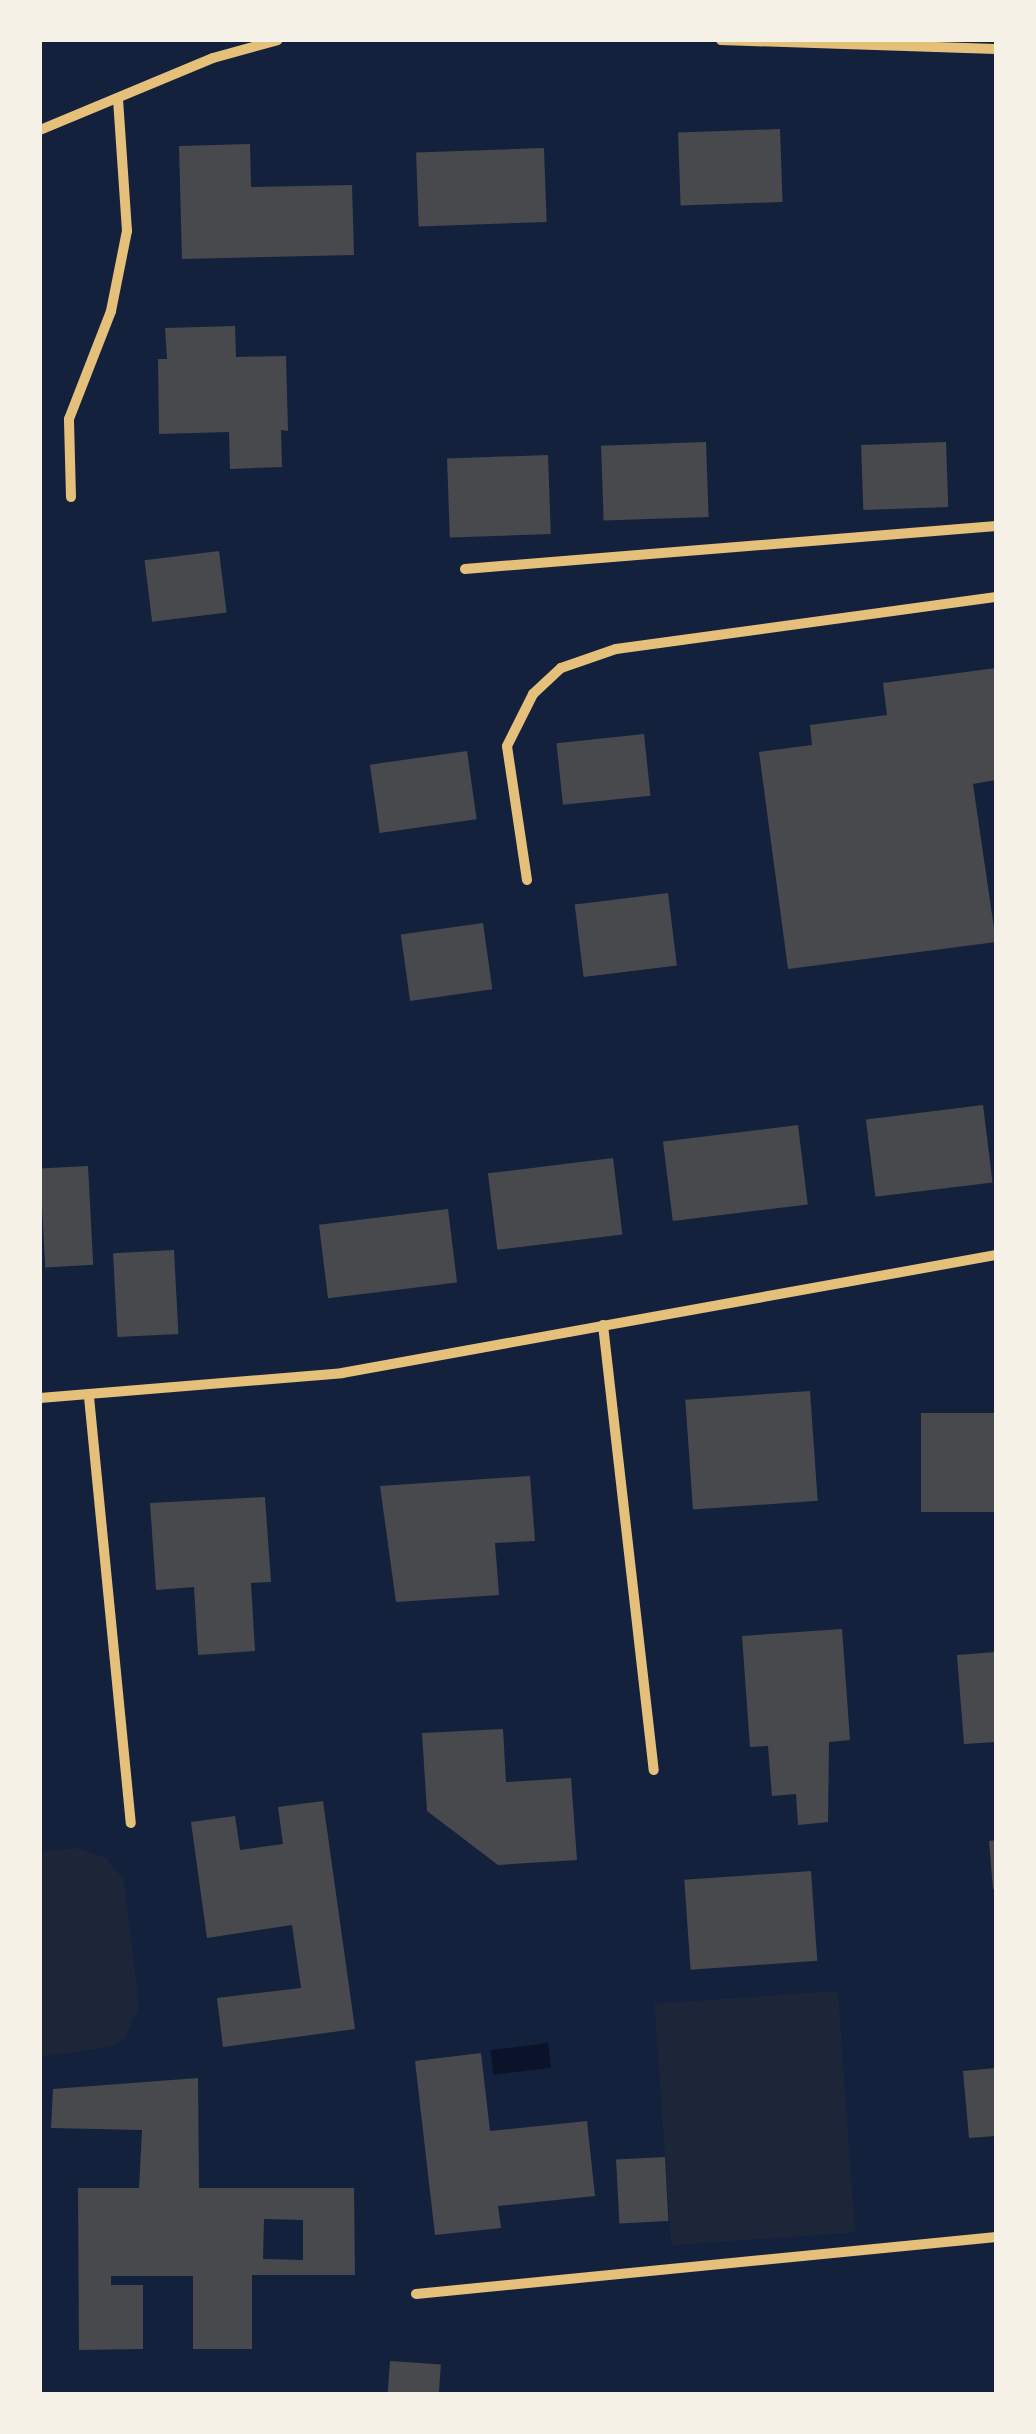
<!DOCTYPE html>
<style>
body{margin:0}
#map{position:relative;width:1036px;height:2434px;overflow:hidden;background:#14213d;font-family:Signika,sans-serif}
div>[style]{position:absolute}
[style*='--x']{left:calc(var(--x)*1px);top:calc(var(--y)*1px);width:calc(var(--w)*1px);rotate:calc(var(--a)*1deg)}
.green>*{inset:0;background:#1d2539;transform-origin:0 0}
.water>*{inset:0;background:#0b132b;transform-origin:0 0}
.building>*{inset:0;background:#48494c;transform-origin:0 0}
.minor>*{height:10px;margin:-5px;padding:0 5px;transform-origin:5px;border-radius:5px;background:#e5c07b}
span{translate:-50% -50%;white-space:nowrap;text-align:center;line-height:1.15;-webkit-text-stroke:8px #f6f1e7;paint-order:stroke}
.frame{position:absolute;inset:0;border:42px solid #f6f1e7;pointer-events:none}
</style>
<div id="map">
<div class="green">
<i style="clip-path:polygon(76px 1848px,106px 1858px,124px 1880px,139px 2007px,124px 2039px,110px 2047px,40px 2057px,40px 1852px)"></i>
<i style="left:838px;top:1991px;width:242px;height:184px;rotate:86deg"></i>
</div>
<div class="water">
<i style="left:548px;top:2043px;width:25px;height:58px;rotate:83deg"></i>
</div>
<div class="building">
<i style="left:780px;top:129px;width:73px;height:102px;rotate:88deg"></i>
<i style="clip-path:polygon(250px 144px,251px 187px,352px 185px,354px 255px,182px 259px,179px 146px)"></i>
<i style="left:544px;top:148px;width:74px;height:128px;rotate:88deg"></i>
<i style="clip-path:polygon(235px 326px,236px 357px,286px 356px,288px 431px,281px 430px,282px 467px,230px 469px,229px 432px,159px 434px,158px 359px,167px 359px,165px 328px)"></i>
<i style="left:706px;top:442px;width:75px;height:105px;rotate:88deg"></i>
<i style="left:946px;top:442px;width:65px;height:85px;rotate:88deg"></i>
<i style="left:548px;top:455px;width:79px;height:101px;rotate:88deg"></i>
<i style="left:219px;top:551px;width:62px;height:75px;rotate:83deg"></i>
<i style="clip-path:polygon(996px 668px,996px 780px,973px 784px,996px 942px,788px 969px,759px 752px,812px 745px,810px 725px,887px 715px,883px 683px)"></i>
<i style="left:644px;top:734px;width:62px;height:88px;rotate:84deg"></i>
<i style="left:467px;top:751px;width:69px;height:98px;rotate:82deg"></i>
<i style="left:668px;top:893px;width:73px;height:94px;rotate:83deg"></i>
<i style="left:483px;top:923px;width:67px;height:83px;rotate:82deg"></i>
<i style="left:983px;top:1105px;width:78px;height:118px;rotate:83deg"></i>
<i style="left:798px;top:1125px;width:80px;height:136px;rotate:83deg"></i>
<i style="left:613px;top:1158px;width:77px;height:126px;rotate:83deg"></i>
<i style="left:88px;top:1166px;width:99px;height:48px;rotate:87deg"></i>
<i style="left:448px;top:1209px;width:74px;height:130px;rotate:83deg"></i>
<i style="left:174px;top:1250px;width:84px;height:61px;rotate:87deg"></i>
<i style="left:810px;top:1391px;width:110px;height:125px;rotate:86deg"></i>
<i style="left:996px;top:1413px;width:99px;height:75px;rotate:90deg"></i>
<i style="clip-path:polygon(530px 1476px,535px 1541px,495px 1543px,499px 1595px,396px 1602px,380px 1486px)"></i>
<i style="clip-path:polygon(265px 1497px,271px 1582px,251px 1583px,255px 1651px,198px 1655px,194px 1587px,156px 1590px,150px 1503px)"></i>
<i style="clip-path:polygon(842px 1629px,850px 1740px,829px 1742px,828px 1822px,798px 1825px,796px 1794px,772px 1796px,768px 1746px,750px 1747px,742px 1636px)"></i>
<i style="clip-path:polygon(996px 1652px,996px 1742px,964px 1744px,957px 1655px)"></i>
<i style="clip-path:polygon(503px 1729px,506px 1782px,571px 1778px,577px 1860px,498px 1865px,427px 1811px,422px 1733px)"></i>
<i style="clip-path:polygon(323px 1801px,355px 2029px,223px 2047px,217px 1998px,301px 1988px,292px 1925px,207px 1938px,191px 1822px,235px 1816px,240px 1850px,283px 1844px,278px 1807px)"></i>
<i style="clip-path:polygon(996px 1840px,996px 1889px,993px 1889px,989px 1841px)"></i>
<i style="left:811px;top:1871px;width:90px;height:127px;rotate:86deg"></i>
<i style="clip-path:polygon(481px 2053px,490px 2131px,587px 2121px,595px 2196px,498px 2206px,501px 2228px,435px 2235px,415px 2061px)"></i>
<i style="clip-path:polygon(996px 2068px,996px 2136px,969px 2138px,963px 2071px)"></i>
<i style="clip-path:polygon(evenodd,198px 2078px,199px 2188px,354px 2188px,355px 2275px,252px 2275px,252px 2349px,193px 2349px,193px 2276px,111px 2276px,111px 2285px,143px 2285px,143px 2349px,79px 2350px,78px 2188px,139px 2188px,142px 2130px,51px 2128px,53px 2089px,198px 2078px,264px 2219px,303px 2220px,303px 2260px,263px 2259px,264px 2219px)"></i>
<i style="left:665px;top:2157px;width:64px;height:49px;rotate:87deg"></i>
<i style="left:390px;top:2361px;width:51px;height:33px;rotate:4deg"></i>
</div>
<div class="minor">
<i style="--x:721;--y:40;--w:275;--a:1.9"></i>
<i style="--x:40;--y:130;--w:187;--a:-22.6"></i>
<i style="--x:213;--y:58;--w:67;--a:-15.5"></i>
<i style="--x:71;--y:497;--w:78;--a:-91.5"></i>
<i style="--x:69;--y:419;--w:116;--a:-68.7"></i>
<i style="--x:111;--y:311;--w:82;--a:-78.7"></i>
<i style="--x:127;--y:231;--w:133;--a:-93.9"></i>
<i style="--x:465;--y:569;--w:533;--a:-4.63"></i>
<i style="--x:527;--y:880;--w:135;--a:-98.5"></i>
<i style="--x:507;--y:746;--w:58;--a:-63.4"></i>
<i style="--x:533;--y:694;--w:38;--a:-43"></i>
<i style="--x:561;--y:668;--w:58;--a:-19.1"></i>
<i style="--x:616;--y:649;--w:384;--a:-7.8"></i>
<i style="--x:603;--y:1325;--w:448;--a:83.5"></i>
<i style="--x:89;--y:1397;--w:428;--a:84.4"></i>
<i style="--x:40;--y:1398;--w:303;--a:-4.7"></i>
<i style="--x:342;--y:1373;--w:665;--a:-10.23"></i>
<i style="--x:416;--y:2294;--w:583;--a:-5.61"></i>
</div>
<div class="frame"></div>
</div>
